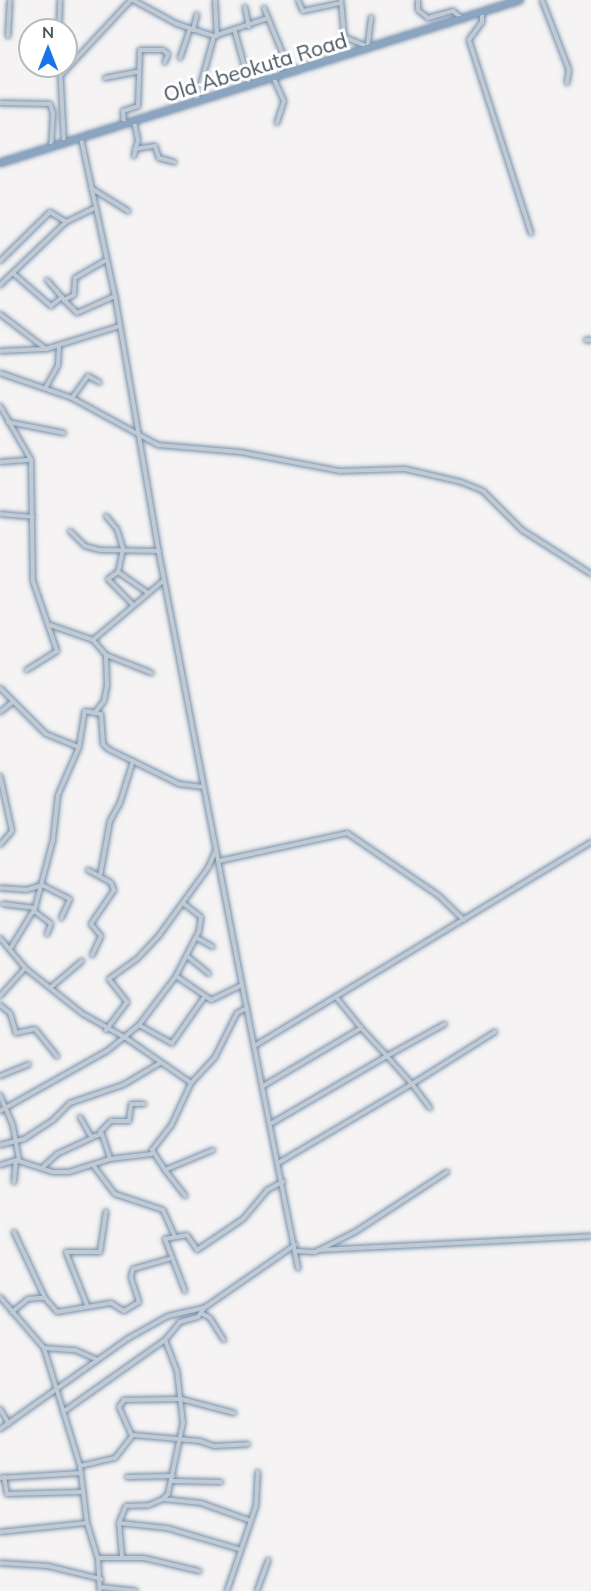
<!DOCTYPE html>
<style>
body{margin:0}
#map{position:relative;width:591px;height:1591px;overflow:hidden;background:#f5f3f3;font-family:Mulish,sans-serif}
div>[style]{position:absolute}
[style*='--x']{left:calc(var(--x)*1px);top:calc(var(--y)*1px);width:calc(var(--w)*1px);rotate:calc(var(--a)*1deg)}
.roads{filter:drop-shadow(0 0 2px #7690ad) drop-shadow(0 0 2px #7690ad)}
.minor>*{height:4px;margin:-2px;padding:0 2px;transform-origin:2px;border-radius:2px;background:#c1cad2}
.highway>*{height:6px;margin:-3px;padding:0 3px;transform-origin:3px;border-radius:3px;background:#8ba5c1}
span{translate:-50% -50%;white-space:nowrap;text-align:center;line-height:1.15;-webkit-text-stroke:6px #fff;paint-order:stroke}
.street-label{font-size:21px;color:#4a5661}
.north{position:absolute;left:18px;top:18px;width:60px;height:60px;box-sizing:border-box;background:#fff;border:2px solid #b7bbc0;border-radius:50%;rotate:0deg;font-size:16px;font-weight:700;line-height:24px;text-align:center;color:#4a5661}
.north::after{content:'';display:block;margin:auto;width:21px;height:27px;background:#1a73e8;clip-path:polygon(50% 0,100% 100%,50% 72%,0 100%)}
</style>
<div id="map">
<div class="roads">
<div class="minor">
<i style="--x:133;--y:0;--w:50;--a:28.6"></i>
<i style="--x:177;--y:24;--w:39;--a:18"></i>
<i style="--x:215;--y:0;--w:36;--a:87"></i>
<i style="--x:298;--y:0;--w:12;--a:66"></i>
<i style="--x:303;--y:11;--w:39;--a:-12"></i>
<i style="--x:341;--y:0;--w:37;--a:85"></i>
<i style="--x:344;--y:37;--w:29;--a:22"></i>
<i style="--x:418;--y:0;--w:10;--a:90"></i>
<i style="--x:418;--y:10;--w:13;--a:39"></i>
<i style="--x:428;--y:18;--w:26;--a:-16"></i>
<i style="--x:453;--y:11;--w:11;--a:41"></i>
<i style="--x:542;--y:0;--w:75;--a:68.9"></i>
<i style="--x:569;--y:70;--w:13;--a:99"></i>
<i style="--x:245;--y:7;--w:20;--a:79"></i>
<i style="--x:264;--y:8;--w:61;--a:67.7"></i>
<i style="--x:287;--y:64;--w:24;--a:145"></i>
<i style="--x:482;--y:13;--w:9;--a:90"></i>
<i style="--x:482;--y:22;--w:22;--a:126"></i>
<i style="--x:469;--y:40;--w:203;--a:72.2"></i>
<i style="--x:59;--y:30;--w:30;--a:-88"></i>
<i style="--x:193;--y:30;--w:16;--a:-76"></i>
<i style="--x:235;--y:32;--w:56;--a:74.5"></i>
<i style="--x:8;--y:36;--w:36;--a:-87"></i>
<i style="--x:368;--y:43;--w:26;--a:-83"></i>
<i style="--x:180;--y:58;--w:31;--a:-71"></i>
<i style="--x:60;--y:66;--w:76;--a:87"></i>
<i style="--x:61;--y:75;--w:103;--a:-47"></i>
<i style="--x:105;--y:78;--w:33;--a:-11"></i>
<i style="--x:274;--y:79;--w:24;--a:66"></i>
<i style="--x:284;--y:101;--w:23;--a:108"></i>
<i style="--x:196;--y:101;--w:67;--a:-74.5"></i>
<i style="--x:214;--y:36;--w:57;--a:-18.4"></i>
<i style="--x:0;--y:103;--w:50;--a:1.1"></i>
<i style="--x:50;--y:104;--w:9;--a:72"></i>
<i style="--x:53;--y:113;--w:33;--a:93"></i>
<i style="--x:124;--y:124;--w:13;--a:-94"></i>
<i style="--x:123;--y:111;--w:16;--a:-18"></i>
<i style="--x:138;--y:106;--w:56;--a:-88"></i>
<i style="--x:140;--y:50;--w:23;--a:0"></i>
<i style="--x:163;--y:50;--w:6;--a:39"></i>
<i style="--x:168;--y:54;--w:9;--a:111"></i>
<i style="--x:81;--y:138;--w:162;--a:77.9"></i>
<i style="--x:115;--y:296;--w:272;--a:80.3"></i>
<i style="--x:161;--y:564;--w:429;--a:79.1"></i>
<i style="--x:242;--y:985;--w:34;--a:154"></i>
<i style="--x:211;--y:1000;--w:42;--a:-145.6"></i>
<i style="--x:135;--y:149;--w:20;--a:-9"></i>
<i style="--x:155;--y:146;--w:13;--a:72"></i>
<i style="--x:159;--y:158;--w:16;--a:15"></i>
<i style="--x:134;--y:156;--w:16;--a:-76"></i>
<i style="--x:138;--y:140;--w:19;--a:-102"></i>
<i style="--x:91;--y:188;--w:44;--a:31.9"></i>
<i style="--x:0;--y:261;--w:70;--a:-44.4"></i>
<i style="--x:50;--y:212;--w:19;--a:32"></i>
<i style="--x:14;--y:274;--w:49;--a:40.9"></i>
<i style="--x:51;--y:306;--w:14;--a:-39"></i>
<i style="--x:62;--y:297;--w:4;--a:56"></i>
<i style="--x:64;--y:300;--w:11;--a:-27"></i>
<i style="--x:74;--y:295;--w:17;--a:-87"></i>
<i style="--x:75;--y:278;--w:34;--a:-30"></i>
<i style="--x:47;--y:280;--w:23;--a:49"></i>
<i style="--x:0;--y:285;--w:91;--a:-43.7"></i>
<i style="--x:66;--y:222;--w:30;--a:-26"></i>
<i style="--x:64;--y:300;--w:18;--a:45"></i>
<i style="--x:77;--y:313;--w:42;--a:-24.1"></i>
<i style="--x:0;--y:314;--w:58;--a:37.3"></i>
<i style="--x:586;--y:340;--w:5;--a:0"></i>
<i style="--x:0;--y:351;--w:46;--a:-2.5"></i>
<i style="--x:46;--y:349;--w:77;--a:-17.3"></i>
<i style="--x:0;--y:373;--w:76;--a:19.1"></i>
<i style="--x:72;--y:398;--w:98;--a:28.7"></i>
<i style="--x:158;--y:445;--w:82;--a:4.9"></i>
<i style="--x:240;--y:452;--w:102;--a:10.8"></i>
<i style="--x:340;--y:471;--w:65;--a:-1.8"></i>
<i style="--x:405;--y:469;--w:57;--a:13.1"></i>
<i style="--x:461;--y:482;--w:24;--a:22"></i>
<i style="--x:483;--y:491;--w:55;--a:45"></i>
<i style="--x:522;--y:530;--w:82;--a:32.5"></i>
<i style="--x:46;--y:387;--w:25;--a:-61"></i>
<i style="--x:58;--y:365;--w:19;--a:-87"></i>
<i style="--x:72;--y:398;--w:27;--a:-54"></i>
<i style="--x:88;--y:376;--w:13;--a:29"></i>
<i style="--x:0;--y:406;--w:62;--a:60.1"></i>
<i style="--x:31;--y:460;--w:121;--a:89.1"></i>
<i style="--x:33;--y:581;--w:74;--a:71.1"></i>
<i style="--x:57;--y:651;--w:36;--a:148"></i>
<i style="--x:8;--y:422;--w:57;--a:11.1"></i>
<i style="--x:0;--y:462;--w:31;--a:-4"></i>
<i style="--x:0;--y:514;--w:33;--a:5"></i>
<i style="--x:106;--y:516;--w:17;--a:50"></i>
<i style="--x:117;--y:529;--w:21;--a:73"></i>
<i style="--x:123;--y:549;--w:24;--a:102"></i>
<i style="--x:118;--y:572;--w:12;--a:145"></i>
<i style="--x:108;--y:579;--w:36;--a:46"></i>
<i style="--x:70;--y:531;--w:21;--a:45"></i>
<i style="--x:85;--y:546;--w:16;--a:15"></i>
<i style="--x:100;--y:550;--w:59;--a:1"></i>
<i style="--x:118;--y:572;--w:37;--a:35"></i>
<i style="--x:50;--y:625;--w:46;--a:19.2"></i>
<i style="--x:93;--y:640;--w:20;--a:49"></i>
<i style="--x:106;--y:655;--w:49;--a:21.4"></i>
<i style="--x:93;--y:640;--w:93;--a:-40.2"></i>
<i style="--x:0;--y:688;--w:65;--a:45"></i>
<i style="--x:46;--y:734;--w:35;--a:22"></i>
<i style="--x:96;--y:711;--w:13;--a:-51"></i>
<i style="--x:104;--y:701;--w:16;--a:-79"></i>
<i style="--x:107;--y:685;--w:30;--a:-92"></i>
<i style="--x:0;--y:712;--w:16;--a:-38"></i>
<i style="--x:0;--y:776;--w:56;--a:77.7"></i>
<i style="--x:12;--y:831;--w:18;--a:131"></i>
<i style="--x:219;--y:861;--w:131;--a:-12.3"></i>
<i style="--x:347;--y:833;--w:110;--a:34.3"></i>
<i style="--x:438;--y:895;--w:36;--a:44"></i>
<i style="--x:88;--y:870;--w:26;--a:29"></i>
<i style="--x:111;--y:883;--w:8;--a:67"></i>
<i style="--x:114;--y:890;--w:41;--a:124.1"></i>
<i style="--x:91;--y:924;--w:16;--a:50"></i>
<i style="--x:101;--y:936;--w:21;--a:115"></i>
<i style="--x:100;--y:876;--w:56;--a:-79.7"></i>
<i style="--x:110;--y:821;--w:21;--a:-61"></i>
<i style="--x:120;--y:803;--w:44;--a:-72.8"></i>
<i style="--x:0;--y:888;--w:26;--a:4"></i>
<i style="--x:26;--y:890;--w:17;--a:-17"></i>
<i style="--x:42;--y:885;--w:31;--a:27"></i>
<i style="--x:70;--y:899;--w:21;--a:115"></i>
<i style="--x:3;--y:904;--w:32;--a:7"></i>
<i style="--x:34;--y:911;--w:21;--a:37"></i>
<i style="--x:51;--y:924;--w:11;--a:112"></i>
<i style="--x:0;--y:938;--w:39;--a:50"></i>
<i style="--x:25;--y:968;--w:74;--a:38.4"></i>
<i style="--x:83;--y:1014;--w:49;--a:29.2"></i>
<i style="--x:126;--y:1038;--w:79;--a:34.7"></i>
<i style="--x:197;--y:938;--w:18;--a:29"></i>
<i style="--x:10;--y:949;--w:48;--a:-58.6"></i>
<i style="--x:35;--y:908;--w:70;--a:-75.2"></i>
<i style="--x:53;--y:840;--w:45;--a:-83.7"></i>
<i style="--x:58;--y:795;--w:52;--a:-66.4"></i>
<i style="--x:79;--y:747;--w:36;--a:-81"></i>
<i style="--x:85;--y:711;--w:16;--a:11"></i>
<i style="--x:101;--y:714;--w:30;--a:86"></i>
<i style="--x:103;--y:744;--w:7;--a:45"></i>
<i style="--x:108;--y:749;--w:79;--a:26.2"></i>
<i style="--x:179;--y:784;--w:24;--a:7"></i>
<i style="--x:187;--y:956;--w:28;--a:39"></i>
<i style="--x:242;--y:985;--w:289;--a:78.8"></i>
<i style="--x:50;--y:988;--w:42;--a:-40.2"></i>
<i style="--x:0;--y:996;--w:38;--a:-48"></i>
<i style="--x:336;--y:997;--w:40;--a:51"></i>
<i style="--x:0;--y:1005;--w:13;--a:39"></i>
<i style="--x:10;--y:1013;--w:21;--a:73"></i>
<i style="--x:16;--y:1033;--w:19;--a:-12"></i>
<i style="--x:35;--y:1029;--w:35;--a:51"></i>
<i style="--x:139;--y:1025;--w:38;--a:29"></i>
<i style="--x:172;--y:1043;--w:57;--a:-54.9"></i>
<i style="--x:106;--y:1030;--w:35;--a:-53"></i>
<i style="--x:127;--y:1002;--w:29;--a:-128"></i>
<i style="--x:109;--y:979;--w:34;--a:-36"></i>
<i style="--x:137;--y:959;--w:34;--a:-47"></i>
<i style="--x:160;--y:934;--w:82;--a:-54"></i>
<i style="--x:208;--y:868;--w:20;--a:-66"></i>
<i style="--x:256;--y:1045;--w:392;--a:-31.2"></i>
<i style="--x:0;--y:1076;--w:31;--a:-22"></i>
<i style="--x:263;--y:1086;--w:114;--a:-30.6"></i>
<i style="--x:361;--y:1028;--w:38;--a:47"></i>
<i style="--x:387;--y:1056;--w:133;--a:149.8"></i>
<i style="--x:0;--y:1095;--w:34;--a:67"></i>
<i style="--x:13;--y:1126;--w:36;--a:80"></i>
<i style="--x:19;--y:1161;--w:36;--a:18"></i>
<i style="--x:53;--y:1172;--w:16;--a:0"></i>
<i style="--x:69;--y:1172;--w:43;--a:-17.6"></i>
<i style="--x:110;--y:1159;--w:42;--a:-6.8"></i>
<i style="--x:430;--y:1108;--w:30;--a:-127"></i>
<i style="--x:412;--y:1084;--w:98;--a:-32.1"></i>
<i style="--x:0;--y:1111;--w:123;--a:-29.3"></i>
<i style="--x:107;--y:1051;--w:41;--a:-39.1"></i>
<i style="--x:139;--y:1025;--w:61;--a:-52.9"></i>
<i style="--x:176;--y:976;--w:51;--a:-62.9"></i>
<i style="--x:199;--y:931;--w:14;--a:-82"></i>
<i style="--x:201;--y:917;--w:23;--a:-142"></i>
<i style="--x:100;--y:1132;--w:16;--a:-45"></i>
<i style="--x:111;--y:1121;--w:18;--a:0"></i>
<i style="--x:129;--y:1121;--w:17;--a:-83"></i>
<i style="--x:131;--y:1104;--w:13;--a:0"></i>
<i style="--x:92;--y:1137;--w:10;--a:-17"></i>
<i style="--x:102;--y:1134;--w:26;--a:72"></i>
<i style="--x:0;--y:1145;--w:25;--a:-14"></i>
<i style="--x:24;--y:1139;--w:35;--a:-33"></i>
<i style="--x:53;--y:1120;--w:24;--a:-45"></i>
<i style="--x:70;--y:1103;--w:56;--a:-18.8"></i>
<i style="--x:123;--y:1085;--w:43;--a:-30.7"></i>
<i style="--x:213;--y:1150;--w:52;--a:157.4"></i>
<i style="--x:165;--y:1170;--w:24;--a:-123"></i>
<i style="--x:152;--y:1150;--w:33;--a:-52"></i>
<i style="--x:172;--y:1124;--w:45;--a:-65.1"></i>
<i style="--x:191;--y:1083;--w:35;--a:-47"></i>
<i style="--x:215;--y:1057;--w:49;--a:-63.4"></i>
<i style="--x:237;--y:1013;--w:11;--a:-27"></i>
<i style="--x:280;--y:1162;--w:153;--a:-30.6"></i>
<i style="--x:412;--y:1084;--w:38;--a:-132"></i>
<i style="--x:387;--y:1056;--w:66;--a:-28.9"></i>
<i style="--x:0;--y:1165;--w:18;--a:-16"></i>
<i style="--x:93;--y:1165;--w:36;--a:53"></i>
<i style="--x:115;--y:1194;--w:51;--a:18.4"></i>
<i style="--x:163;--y:1210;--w:27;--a:66"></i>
<i style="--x:42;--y:1168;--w:21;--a:-43"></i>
<i style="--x:57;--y:1154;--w:38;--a:-25"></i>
<i style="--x:92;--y:1138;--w:24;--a:-120"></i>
<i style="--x:165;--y:1170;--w:33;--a:52"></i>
<i style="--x:14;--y:1182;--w:21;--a:-85"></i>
<i style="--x:14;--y:1232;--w:73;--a:64.8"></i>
<i style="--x:319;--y:1250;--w:272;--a:-2.9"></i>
<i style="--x:295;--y:1251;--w:20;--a:3"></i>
<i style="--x:315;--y:1252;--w:45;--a:-26.6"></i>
<i style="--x:355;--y:1232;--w:110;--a:-33.1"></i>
<i style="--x:185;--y:1291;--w:56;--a:-111"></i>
<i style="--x:165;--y:1239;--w:22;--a:-10"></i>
<i style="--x:187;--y:1235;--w:18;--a:56"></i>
<i style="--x:197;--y:1250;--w:55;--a:-34"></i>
<i style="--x:243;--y:1219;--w:38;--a:-50"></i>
<i style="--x:267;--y:1190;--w:18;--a:-27"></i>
<i style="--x:0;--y:1297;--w:67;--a:49.2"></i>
<i style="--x:44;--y:1348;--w:123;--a:73"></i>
<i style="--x:80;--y:1466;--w:57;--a:83"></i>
<i style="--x:87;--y:1523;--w:37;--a:73"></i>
<i style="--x:98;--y:1558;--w:33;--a:87"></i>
<i style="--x:87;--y:1305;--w:57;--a:-111.6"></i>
<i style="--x:66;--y:1252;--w:34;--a:0"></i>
<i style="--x:100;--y:1252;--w:41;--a:-81.7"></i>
<i style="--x:12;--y:1312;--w:21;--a:-39"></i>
<i style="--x:28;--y:1299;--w:11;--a:-5"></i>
<i style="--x:39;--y:1298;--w:6;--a:0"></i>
<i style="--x:45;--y:1298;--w:18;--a:49"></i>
<i style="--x:57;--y:1312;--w:55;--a:-9.5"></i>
<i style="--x:111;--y:1303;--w:15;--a:32"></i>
<i style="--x:124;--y:1311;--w:17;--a:-31"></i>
<i style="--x:139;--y:1302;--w:26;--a:-108"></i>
<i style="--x:131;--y:1277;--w:8;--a:-76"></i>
<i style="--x:133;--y:1269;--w:41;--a:-15.8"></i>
<i style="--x:201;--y:1313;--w:10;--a:29"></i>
<i style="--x:210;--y:1318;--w:26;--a:58"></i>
<i style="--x:44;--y:1348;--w:31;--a:4"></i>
<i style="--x:75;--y:1350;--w:22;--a:24"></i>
<i style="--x:0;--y:1409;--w:17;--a:59"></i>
<i style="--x:63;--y:1412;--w:125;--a:-35.2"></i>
<i style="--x:165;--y:1340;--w:23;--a:-50"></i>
<i style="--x:180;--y:1322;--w:19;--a:-16"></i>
<i style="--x:198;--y:1317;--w:11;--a:-56"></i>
<i style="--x:0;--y:1429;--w:156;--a:-35.3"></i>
<i style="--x:127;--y:1339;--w:47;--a:-29.3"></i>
<i style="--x:168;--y:1316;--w:37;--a:-13"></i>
<i style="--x:204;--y:1308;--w:111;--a:-34.7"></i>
<i style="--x:133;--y:1435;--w:67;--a:5.1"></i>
<i style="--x:200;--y:1441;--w:15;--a:20"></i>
<i style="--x:214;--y:1446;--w:34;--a:-3"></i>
<i style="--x:80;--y:1466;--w:36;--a:-13"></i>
<i style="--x:115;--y:1458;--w:28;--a:-52"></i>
<i style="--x:132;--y:1436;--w:32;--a:-114"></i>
<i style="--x:119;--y:1407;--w:9;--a:-54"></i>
<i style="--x:124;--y:1400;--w:57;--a:-1"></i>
<i style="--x:181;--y:1399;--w:55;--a:14.8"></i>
<i style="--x:4;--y:1477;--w:17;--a:80"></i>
<i style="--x:7;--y:1494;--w:75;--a:-1.5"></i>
<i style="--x:127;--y:1477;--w:46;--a:-1.2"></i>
<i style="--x:0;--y:1478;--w:81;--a:-3.5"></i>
<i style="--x:172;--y:1481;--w:49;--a:1.2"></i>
<i style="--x:163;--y:1499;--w:7;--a:-45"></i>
<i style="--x:168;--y:1494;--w:73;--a:-78.1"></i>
<i style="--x:183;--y:1423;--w:52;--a:-96.6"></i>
<i style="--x:177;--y:1371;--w:33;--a:-111"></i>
<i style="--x:119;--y:1523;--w:18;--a:-68"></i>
<i style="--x:126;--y:1506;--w:23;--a:-2"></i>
<i style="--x:149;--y:1505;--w:15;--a:-23"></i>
<i style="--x:163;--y:1499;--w:38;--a:6"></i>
<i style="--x:201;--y:1503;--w:53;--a:19.8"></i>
<i style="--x:0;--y:1532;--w:87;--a:-5.9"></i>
<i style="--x:122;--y:1556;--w:33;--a:-95"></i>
<i style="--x:119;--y:1523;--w:48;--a:5.9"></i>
<i style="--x:167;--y:1528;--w:75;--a:16.3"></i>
<i style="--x:98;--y:1558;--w:46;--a:0"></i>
<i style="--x:144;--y:1558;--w:57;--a:13.3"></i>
<i style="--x:0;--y:1563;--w:48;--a:3.6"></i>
<i style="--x:48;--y:1566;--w:55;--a:13.8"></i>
<i style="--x:100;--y:1587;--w:36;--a:6"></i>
<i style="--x:227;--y:1591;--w:90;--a:-71.2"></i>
<i style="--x:256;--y:1506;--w:34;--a:-87"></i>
<i style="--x:257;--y:1591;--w:33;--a:-70"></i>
</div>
<div class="highway">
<i style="--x:0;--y:163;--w:545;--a:-17.4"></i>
</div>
</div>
<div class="street-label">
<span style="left:255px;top:67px;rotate:-17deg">Old Abeokuta Road</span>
</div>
<div class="north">N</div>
</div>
